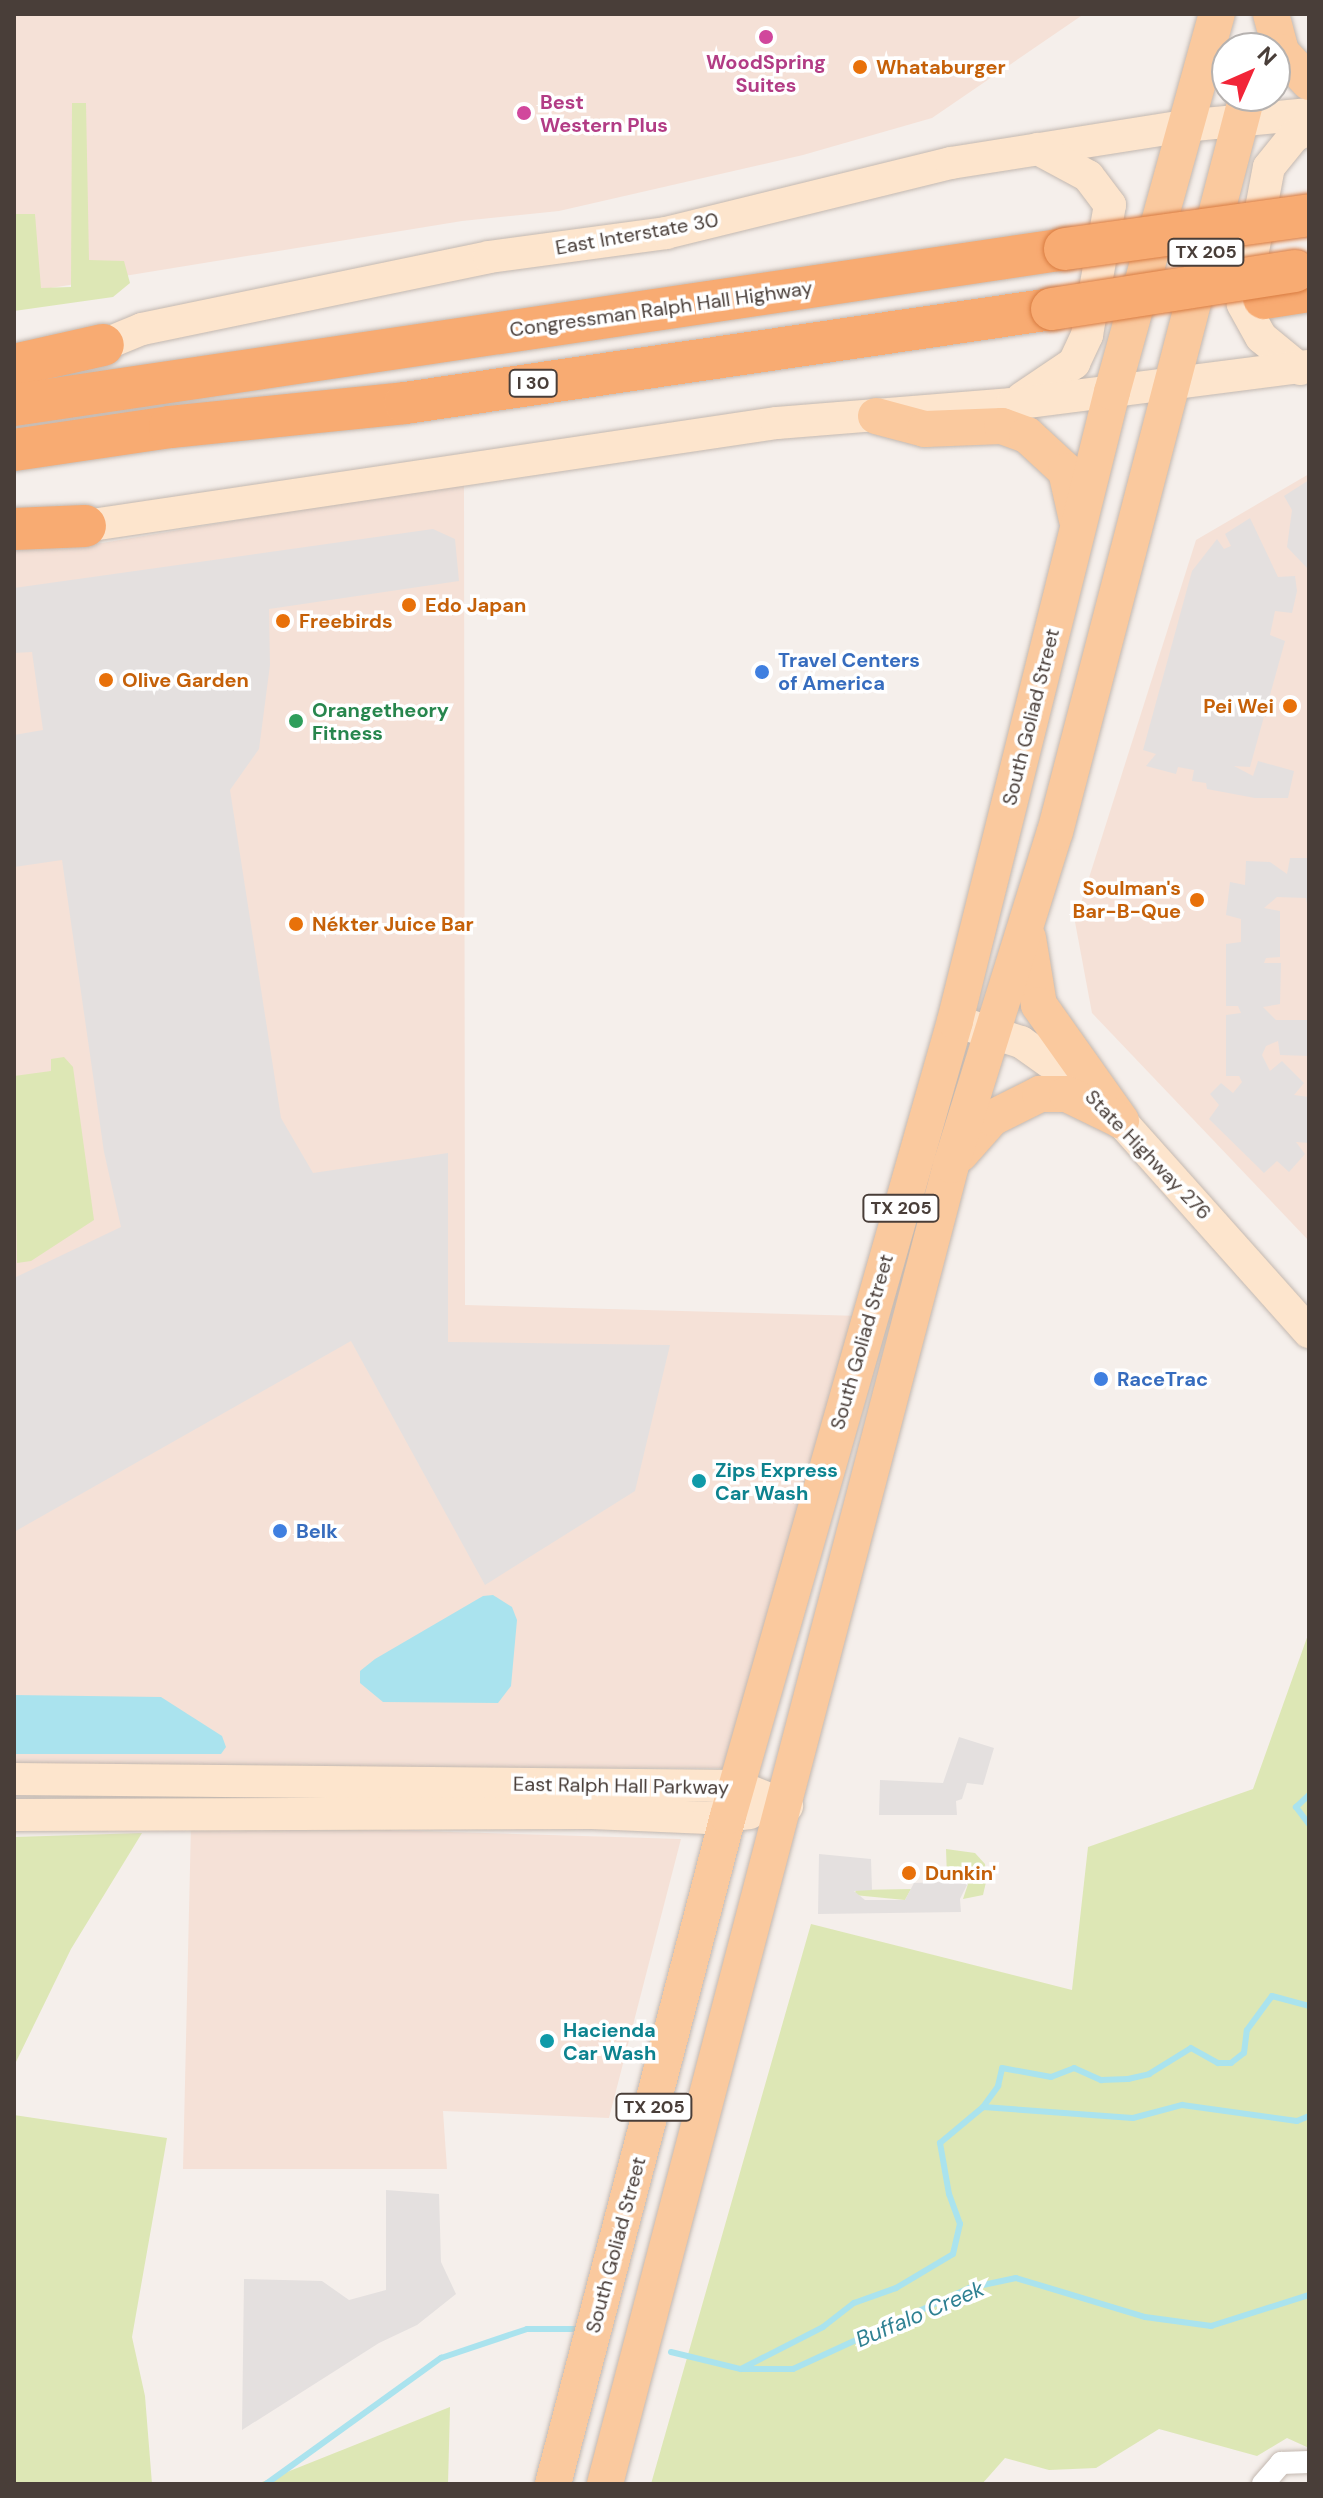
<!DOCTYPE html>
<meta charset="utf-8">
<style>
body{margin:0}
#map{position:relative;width:1323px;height:2498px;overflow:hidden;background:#f5efeb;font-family:"DM Sans",sans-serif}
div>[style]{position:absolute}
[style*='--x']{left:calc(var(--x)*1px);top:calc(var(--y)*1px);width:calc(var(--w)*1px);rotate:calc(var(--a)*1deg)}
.commercial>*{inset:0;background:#f5e1d7}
.green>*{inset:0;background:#dde7b5}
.parking>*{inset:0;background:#e4e0df}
.water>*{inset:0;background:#aae3ee}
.stream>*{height:6px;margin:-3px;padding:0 3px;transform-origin:3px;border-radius:3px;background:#aae3ee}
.roads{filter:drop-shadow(0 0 2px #c3b8b0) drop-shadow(0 0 2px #c3b8b0)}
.street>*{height:22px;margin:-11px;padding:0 11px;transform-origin:11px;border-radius:11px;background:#fff}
.secondary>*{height:32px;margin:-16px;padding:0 16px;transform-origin:16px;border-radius:16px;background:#fde5cd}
.primary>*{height:36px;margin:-18px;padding:0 18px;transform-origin:18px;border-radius:18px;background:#fac99e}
.highway>*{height:42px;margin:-21px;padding:0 21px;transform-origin:21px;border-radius:21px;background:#f8ab72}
.bridges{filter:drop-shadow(0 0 2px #d87b41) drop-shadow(0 0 2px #d87b41)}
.highway-bridge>*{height:42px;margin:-21px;padding:0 21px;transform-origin:21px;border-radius:21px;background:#f8ab72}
.dots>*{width:22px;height:22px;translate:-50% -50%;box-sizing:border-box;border:4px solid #fff;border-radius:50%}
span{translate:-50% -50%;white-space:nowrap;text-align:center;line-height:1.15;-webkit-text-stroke:7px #fff;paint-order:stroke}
.shield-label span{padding:2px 6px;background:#fff;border:2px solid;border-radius:6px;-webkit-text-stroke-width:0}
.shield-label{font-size:18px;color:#493e39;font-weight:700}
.hotel-label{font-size:20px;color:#b23c85;font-weight:700}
.left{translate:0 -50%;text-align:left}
.food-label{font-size:20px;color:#c56008;font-weight:700}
.right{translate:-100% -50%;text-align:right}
.street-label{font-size:20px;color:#493e39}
.shop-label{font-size:20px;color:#366cbe;font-weight:700}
.leisure-label{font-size:20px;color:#27864d;font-weight:700}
.culture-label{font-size:20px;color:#0d838f;font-weight:700}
.water-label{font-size:22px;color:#2e8092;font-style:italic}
.frame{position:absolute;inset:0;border:16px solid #493e39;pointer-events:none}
.north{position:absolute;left:1211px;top:32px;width:80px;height:80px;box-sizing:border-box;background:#fff;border:2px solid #b6b2b0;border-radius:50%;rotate:45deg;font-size:22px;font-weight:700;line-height:32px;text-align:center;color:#493e39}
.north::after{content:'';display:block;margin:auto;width:28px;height:36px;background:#f22538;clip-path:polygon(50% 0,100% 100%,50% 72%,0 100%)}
</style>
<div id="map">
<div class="commercial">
<i style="clip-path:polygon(14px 14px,1084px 14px,932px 118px,803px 155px,559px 211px,462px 221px,14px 294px)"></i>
<i style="clip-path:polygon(1309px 474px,1309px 1241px,1092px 1013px,1075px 922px,1196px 540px)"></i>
<i style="clip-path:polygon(464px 482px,465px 1305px,861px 1316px,726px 1768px,14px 1767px,14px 550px,102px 543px)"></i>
<i style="clip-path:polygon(191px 1824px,681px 1839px,609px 2118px,443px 2111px,447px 2169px,183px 2169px)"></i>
</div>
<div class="green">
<i style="clip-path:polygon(72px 103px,86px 103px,89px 260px,124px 261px,130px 283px,113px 297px,14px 311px,14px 214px,35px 214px,41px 288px,71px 287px)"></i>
<i style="clip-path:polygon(64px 1057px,73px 1067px,94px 1220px,31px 1261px,17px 1263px,14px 1076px,51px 1071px,51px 1059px)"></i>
<i style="clip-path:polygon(1309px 1632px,1309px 2448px,1287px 2438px,1257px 2456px,1159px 2429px,1096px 2468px,1049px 2470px,1005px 2458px,982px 2484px,651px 2484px,811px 1924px,1072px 1990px,1088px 1847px,1253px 1789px)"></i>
<i style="clip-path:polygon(142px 1833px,71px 1949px,14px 2066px,14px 1837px)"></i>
<i style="clip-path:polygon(946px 1849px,975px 1853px,985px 1864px,986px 1877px,947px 1877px)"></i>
<i style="clip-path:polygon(969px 1881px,986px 1882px,983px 1895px,963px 1899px)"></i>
<i style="clip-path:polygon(911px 1889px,905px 1900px,854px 1895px,856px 1890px)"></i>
<i style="clip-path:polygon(14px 2115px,167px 2138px,132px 2337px,145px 2396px,152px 2484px,14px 2484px)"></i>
<i style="clip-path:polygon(450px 2407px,448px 2484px,257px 2484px)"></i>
</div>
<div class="parking">
<i style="clip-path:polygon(1309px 480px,1309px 570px,1287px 547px,1292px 510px,1284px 496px)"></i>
<i style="clip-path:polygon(1250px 518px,1278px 577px,1295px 576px,1297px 591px,1292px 613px,1275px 611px,1270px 635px,1285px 641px,1250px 767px,1234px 766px,1253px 776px,1258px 761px,1294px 771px,1288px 798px,1255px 798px,1207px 789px,1206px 783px,1192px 781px,1194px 770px,1178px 767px,1176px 774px,1146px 766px,1156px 754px,1143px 750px,1192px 571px,1217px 539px,1224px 549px,1231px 546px,1225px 534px)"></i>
<i style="clip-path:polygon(433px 529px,455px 539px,459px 581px,269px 609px,270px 665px,259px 749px,230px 790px,281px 1118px,313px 1173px,448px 1153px,448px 1342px,670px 1345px,635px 1491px,485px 1585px,351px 1341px,14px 1532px,14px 1278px,121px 1227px,104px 1152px,62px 860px,14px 867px,14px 735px,43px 730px,32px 652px,14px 653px,14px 588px)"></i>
<i style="clip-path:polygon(1290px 858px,1309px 858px,1309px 915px,1306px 898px,1277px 897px,1264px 908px,1280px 911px,1280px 957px,1266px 958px,1264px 963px,1281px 963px,1280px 1004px,1263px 1007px,1276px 1020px,1309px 1020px,1309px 1056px,1280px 1055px,1278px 1041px,1266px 1046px,1262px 1055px,1270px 1071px,1282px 1061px,1304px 1083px,1294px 1095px,1309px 1097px,1309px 1143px,1296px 1142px,1305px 1154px,1289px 1172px,1277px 1161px,1264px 1173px,1209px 1119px,1219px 1105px,1210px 1094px,1221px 1083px,1233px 1093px,1242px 1082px,1239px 1076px,1226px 1076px,1226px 1015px,1241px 1013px,1238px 1006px,1226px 1006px,1226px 944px,1241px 942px,1241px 919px,1226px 915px,1230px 882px,1245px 885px,1246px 861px,1270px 862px,1287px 874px)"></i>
<i style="clip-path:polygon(959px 1737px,994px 1748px,983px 1785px,967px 1783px,962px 1799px,956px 1801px,957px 1815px,879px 1815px,880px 1780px,943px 1783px)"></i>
<i style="clip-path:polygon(819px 1854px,871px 1859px,872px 1890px,854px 1891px,865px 1900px,905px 1900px,914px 1883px,969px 1881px,960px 1899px,961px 1912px,818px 1914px)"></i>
<i style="clip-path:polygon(386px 2190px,439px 2194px,441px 2262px,456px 2294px,417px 2325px,379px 2343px,242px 2430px,244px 2279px,322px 2281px,349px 2300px,386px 2290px)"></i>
</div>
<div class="water">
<i style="clip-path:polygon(493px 1595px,512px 1607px,517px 1620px,511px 1686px,498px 1703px,383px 1702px,360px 1683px,360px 1671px,375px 1659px,483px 1596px)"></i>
<i style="clip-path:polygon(14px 1695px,161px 1697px,222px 1736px,226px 1747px,221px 1754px,14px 1754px)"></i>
</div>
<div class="stream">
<i style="--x:1309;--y:1795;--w:18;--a:137"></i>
<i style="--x:1296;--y:1807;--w:21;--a:53"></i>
<i style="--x:983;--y:2107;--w:26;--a:-54"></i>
<i style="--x:998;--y:2086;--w:18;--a:-77"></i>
<i style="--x:1002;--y:2068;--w:50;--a:10.4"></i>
<i style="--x:1051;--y:2077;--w:25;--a:-21"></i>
<i style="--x:1074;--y:2068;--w:30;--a:24"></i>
<i style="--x:1101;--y:2080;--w:27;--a:-2"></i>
<i style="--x:1128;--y:2079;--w:22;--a:-13"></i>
<i style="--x:1149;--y:2074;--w:49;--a:-31.8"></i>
<i style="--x:1191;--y:2048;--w:31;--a:29"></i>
<i style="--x:1218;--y:2063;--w:13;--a:0"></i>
<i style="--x:1231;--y:2063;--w:16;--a:-38"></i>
<i style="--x:1244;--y:2053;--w:23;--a:-83"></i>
<i style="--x:1247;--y:2030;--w:42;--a:-53.7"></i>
<i style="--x:1272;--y:1996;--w:38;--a:15"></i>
<i style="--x:671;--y:2352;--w:72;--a:13.7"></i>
<i style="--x:741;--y:2369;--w:52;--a:0"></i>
<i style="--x:793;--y:2369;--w:194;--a:-24.7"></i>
<i style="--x:969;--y:2288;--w:48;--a:-12"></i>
<i style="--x:1016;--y:2278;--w:135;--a:16.8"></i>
<i style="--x:1145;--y:2317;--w:67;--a:7.8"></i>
<i style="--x:1211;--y:2326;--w:103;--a:-17.6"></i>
<i style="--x:741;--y:2369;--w:92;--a:-27.1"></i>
<i style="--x:823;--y:2327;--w:39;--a:-38"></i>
<i style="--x:854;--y:2303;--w:45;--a:-19.7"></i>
<i style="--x:896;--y:2288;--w:66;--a:-30.8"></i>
<i style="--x:953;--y:2254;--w:31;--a:-77"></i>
<i style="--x:960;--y:2224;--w:32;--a:-110"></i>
<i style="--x:949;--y:2194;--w:52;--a:-100"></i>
<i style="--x:940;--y:2143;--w:56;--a:-39.9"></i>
<i style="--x:983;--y:2107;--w:150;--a:4.2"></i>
<i style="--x:1133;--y:2118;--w:51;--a:-14.9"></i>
<i style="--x:1182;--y:2105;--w:116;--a:7.9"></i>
<i style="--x:1297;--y:2121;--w:13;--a:-23"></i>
<i style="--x:266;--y:2484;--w:216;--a:-35.8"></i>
<i style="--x:441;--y:2358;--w:91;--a:-18.6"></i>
<i style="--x:527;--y:2329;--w:53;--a:0"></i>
</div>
<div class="roads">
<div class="street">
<i style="--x:1263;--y:2484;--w:28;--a:-49"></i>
<i style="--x:1281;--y:2463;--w:28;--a:-2"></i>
</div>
<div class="secondary">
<i style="--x:81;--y:348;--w:22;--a:-8"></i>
<i style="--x:103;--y:345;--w:42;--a:-22.3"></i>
<i style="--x:142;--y:329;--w:354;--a:-11.7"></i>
<i style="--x:489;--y:257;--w:179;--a:-7.7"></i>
<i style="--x:666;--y:233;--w:293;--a:-13.8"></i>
<i style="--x:951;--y:163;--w:236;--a:-9"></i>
<i style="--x:1184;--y:126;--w:126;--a:-5.5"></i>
<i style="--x:1300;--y:369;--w:50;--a:-140.6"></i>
<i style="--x:1261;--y:337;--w:38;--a:-119"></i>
<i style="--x:1243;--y:304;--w:139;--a:-79.3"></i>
<i style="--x:1269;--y:167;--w:40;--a:-51"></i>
<i style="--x:1294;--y:136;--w:17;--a:-25"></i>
<i style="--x:1022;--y:398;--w:63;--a:-33.9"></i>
<i style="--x:1074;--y:363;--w:31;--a:-65"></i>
<i style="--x:1087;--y:335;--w:132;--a:-80"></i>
<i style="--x:1110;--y:205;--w:36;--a:-127"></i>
<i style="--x:1088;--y:176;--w:57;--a:-151.6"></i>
<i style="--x:65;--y:529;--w:720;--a:-8.47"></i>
<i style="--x:777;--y:423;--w:236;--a:-4.6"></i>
<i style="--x:1012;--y:404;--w:299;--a:-7.3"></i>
<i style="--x:955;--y:1021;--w:69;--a:17.7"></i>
<i style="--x:1021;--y:1042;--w:76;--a:35.4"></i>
<i style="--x:1083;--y:1086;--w:52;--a:42.6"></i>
<i style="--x:1121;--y:1121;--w:283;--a:48.3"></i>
<i style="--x:14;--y:1779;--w:723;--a:0.55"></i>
<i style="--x:737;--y:1786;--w:54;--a:21.8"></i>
<i style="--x:14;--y:1815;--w:578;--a:-0.2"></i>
<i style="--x:592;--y:1813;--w:116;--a:2.5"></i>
<i style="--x:708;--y:1818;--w:42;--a:-6.8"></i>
</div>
<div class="primary">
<i style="--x:1271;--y:14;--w:39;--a:75"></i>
<i style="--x:1281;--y:52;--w:41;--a:47"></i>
<i style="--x:876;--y:416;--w:51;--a:14.9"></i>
<i style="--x:925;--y:429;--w:77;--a:-2.2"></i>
<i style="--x:1002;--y:426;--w:27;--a:20"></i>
<i style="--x:1027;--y:435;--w:53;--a:42.7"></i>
<i style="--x:1066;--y:471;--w:50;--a:77.3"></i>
<i style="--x:1028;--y:938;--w:68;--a:80.7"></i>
<i style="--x:1039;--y:1005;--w:142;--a:54.7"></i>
<i style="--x:960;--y:1154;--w:48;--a:-48.4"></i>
<i style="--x:992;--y:1118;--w:54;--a:-26.6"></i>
<i style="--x:1040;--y:1094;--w:27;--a:0"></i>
<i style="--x:1067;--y:1094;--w:59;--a:26.1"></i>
<i style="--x:553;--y:2484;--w:691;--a:-75.32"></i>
<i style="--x:728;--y:1816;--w:827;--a:-74.06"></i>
<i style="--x:955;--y:1021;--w:648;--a:-75.99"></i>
<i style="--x:1112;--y:392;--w:392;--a:-74.5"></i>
<i style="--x:605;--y:2484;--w:1364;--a:-75.3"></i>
<i style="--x:951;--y:1165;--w:349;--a:-72.7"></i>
<i style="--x:1055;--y:832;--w:761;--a:-75.38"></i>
</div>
<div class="highway">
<i style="--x:1264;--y:298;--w:46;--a:-8.8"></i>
<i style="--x:14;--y:365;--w:91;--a:-12.7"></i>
<i style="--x:14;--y:405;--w:1063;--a:-8.44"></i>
<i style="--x:14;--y:450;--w:158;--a:-8.4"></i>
<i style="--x:170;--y:427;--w:236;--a:-5.8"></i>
<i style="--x:405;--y:403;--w:654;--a:-8.27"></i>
<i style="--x:14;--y:529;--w:71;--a:-2.4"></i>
</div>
</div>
<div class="bridges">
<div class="highway-bridge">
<i style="--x:1065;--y:249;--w:246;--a:-7.9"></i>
<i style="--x:1052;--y:309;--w:246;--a:-8.9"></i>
</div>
</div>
<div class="dots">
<i style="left:766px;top:37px;background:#d1479c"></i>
<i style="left:860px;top:67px;background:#e8710a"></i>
<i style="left:524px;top:113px;background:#d1479c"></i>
<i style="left:409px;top:605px;background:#e8710a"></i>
<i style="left:283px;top:621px;background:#e8710a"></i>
<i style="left:762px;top:672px;background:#3f7fe0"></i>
<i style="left:106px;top:680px;background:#e8710a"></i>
<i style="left:1290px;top:706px;background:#e8710a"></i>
<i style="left:296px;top:721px;background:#2e9e5b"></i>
<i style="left:1197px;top:900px;background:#e8710a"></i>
<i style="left:296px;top:924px;background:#e8710a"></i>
<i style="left:1101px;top:1379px;background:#3f7fe0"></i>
<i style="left:699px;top:1481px;background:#0f9aa8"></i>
<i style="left:280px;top:1531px;background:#3f7fe0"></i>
<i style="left:909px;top:1873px;background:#e8710a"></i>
<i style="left:547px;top:2041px;background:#0f9aa8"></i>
</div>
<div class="shield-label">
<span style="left:1206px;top:252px">TX 205</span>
<span style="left:533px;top:383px">I 30</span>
<span style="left:901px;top:1208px">TX 205</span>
<span style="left:654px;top:2107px">TX 205</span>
</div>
<div class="hotel-label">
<span style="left:766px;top:74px">WoodSpring<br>Suites</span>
<span class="left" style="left:540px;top:114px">Best<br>Western Plus</span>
</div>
<div class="food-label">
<span class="left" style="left:876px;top:67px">Whataburger</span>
<span class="left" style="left:425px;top:605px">Edo Japan</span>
<span class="left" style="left:299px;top:621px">Freebirds</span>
<span class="left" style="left:122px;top:680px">Olive Garden</span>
<span class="right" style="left:1274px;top:706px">Pei Wei</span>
<span class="right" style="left:1181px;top:900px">Soulman's<br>Bar-B-Que</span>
<span class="left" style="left:312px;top:924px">Nékter Juice Bar</span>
<span class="left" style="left:925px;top:1873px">Dunkin'</span>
</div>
<div class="street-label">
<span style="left:637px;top:234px;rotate:-10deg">East Interstate 30</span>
<span style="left:661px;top:309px;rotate:-8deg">Congressman Ralph Hall Highway</span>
<span style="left:1031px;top:717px;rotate:-76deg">South Goliad Street</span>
<span style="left:1148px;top:1155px;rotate:46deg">State Highway 276</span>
<span style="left:862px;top:1342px;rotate:-74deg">South Goliad Street</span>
<span style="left:621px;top:1786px;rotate:1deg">East Ralph Hall Parkway</span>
<span style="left:616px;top:2245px;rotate:-75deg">South Goliad Street</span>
</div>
<div class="shop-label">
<span class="left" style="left:778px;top:672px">Travel Centers<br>of America</span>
<span class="left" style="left:1117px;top:1379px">RaceTrac</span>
<span class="left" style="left:296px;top:1531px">Belk</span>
</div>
<div class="leisure-label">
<span class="left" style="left:312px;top:722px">Orangetheory<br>Fitness</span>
</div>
<div class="culture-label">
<span class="left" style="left:715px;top:1482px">Zips Express<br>Car Wash</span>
<span class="left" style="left:563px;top:2042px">Hacienda<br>Car Wash</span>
</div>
<div class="water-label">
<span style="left:920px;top:2314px;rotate:-23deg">Buffalo Creek</span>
</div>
<div class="frame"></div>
<div class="north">N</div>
</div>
